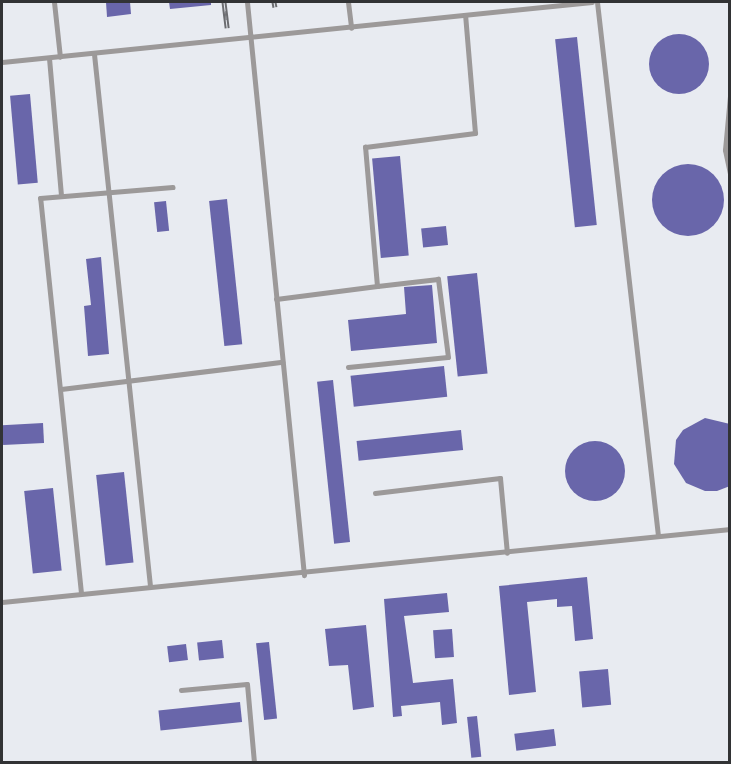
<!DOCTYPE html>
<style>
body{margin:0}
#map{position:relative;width:731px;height:764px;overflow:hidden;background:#e8ebf1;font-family:"Noto Serif",serif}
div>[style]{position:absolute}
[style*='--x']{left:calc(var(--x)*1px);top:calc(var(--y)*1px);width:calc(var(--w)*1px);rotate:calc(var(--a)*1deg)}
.building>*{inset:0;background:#6966aa;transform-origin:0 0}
.round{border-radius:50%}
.lane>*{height:5px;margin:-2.5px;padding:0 2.5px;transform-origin:2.5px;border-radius:2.5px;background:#9c9999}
.rail>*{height:5px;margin-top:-2.5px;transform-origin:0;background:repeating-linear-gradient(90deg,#e8ebf1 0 9px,#6b6c70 0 18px);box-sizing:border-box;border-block:2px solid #6b6c70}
span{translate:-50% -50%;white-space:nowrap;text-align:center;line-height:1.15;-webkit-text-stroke:6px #e8ebf1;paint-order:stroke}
.frame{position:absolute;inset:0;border:3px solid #323335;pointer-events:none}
</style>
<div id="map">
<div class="building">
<i style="clip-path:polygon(106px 2px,130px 2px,131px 14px,107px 17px)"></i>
<i style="clip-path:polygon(169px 2px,211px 2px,211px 5px,170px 9px)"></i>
<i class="round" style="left:649px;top:34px;width:60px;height:60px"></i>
<i style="left:577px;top:37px;width:189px;height:22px;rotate:84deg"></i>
<i style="left:30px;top:94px;width:89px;height:20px;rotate:85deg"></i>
<i style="left:400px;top:156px;width:100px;height:28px;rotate:85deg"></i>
<i class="round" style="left:652px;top:164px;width:72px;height:72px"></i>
<i style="left:227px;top:199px;width:146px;height:18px;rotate:84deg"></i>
<i style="left:166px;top:201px;width:30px;height:12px;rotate:84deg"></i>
<i style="left:446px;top:226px;width:19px;height:25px;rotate:84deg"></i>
<i style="clip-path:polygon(101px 257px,109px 354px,88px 356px,84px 306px,91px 305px,86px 259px)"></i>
<i style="left:477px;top:273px;width:101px;height:30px;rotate:84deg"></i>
<i style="clip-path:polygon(432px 285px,437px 343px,351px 351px,348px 320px,406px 314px,404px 287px)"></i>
<i style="left:444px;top:366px;width:31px;height:94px;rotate:84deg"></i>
<i style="left:333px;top:380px;width:163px;height:16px;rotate:84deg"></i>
<i style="clip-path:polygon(705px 418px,730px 424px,730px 486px,717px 491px,705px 491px,686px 483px,674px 464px,676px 440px,683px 430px)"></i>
<i style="left:43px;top:423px;width:20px;height:41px;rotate:87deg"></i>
<i style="left:461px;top:430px;width:20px;height:105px;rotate:84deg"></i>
<i class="round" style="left:565px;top:441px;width:60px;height:60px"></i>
<i style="left:124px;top:472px;width:91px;height:28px;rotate:84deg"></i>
<i style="left:53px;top:488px;width:83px;height:29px;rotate:84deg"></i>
<i style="clip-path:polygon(587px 577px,593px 639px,575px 641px,572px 606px,557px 607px,557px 599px,527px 602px,536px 692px,509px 695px,499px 586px)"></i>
<i style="clip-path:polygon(447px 593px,449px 612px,404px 616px,413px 683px,453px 679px,457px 723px,442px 725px,440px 702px,401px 706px,402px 716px,393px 717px,384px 599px)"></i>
<i style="clip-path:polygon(366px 625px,374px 707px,353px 710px,348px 665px,329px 666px,325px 629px)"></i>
<i style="left:452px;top:629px;width:28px;height:19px;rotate:86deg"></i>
<i style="left:222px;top:640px;width:18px;height:25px;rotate:84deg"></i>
<i style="left:269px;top:642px;width:77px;height:13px;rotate:84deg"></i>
<i style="left:186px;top:644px;width:16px;height:19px;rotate:83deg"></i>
<i style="left:608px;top:669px;width:36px;height:29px;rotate:85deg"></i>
<i style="left:240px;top:702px;width:20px;height:82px;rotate:84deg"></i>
<i style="left:477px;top:716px;width:41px;height:10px;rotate:84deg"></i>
<i style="left:554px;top:729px;width:17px;height:40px;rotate:83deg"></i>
</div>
<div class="lane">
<i style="--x:54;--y:2;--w:55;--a:83.8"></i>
<i style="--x:247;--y:2;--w:576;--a:84.32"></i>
<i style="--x:348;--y:2;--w:26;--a:83"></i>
<i style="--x:597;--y:2;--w:537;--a:83.48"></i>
<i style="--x:94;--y:54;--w:535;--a:83.99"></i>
<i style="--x:49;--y:58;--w:138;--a:85"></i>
<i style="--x:2;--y:62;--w:593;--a:-5.81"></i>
<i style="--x:730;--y:96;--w:54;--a:95.3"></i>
<i style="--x:725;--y:150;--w:25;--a:78"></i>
<i style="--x:276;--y:299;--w:102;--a:-7.3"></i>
<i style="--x:377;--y:286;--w:140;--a:-94.9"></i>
<i style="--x:365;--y:147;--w:111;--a:-7.3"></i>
<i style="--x:475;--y:133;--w:118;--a:-94.8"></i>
<i style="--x:348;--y:367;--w:100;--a:-5.7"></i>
<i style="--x:448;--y:357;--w:79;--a:-97.3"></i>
<i style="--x:438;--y:279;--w:61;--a:173.5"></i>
<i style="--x:61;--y:389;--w:223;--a:-7"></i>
<i style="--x:375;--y:493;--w:126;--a:-6.8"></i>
<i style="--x:500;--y:478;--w:75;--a:84.7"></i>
<i style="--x:81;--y:593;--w:397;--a:-95.9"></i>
<i style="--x:40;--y:198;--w:133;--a:-4.7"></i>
<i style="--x:2;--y:602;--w:732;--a:-5.73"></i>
<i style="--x:181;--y:690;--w:66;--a:-5.2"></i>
<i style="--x:247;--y:684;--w:78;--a:84.9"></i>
</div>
<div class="rail">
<i style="--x:224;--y:2;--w:26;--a:83"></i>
<i style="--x:274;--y:2;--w:5;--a:79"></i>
</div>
<div class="frame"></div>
</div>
